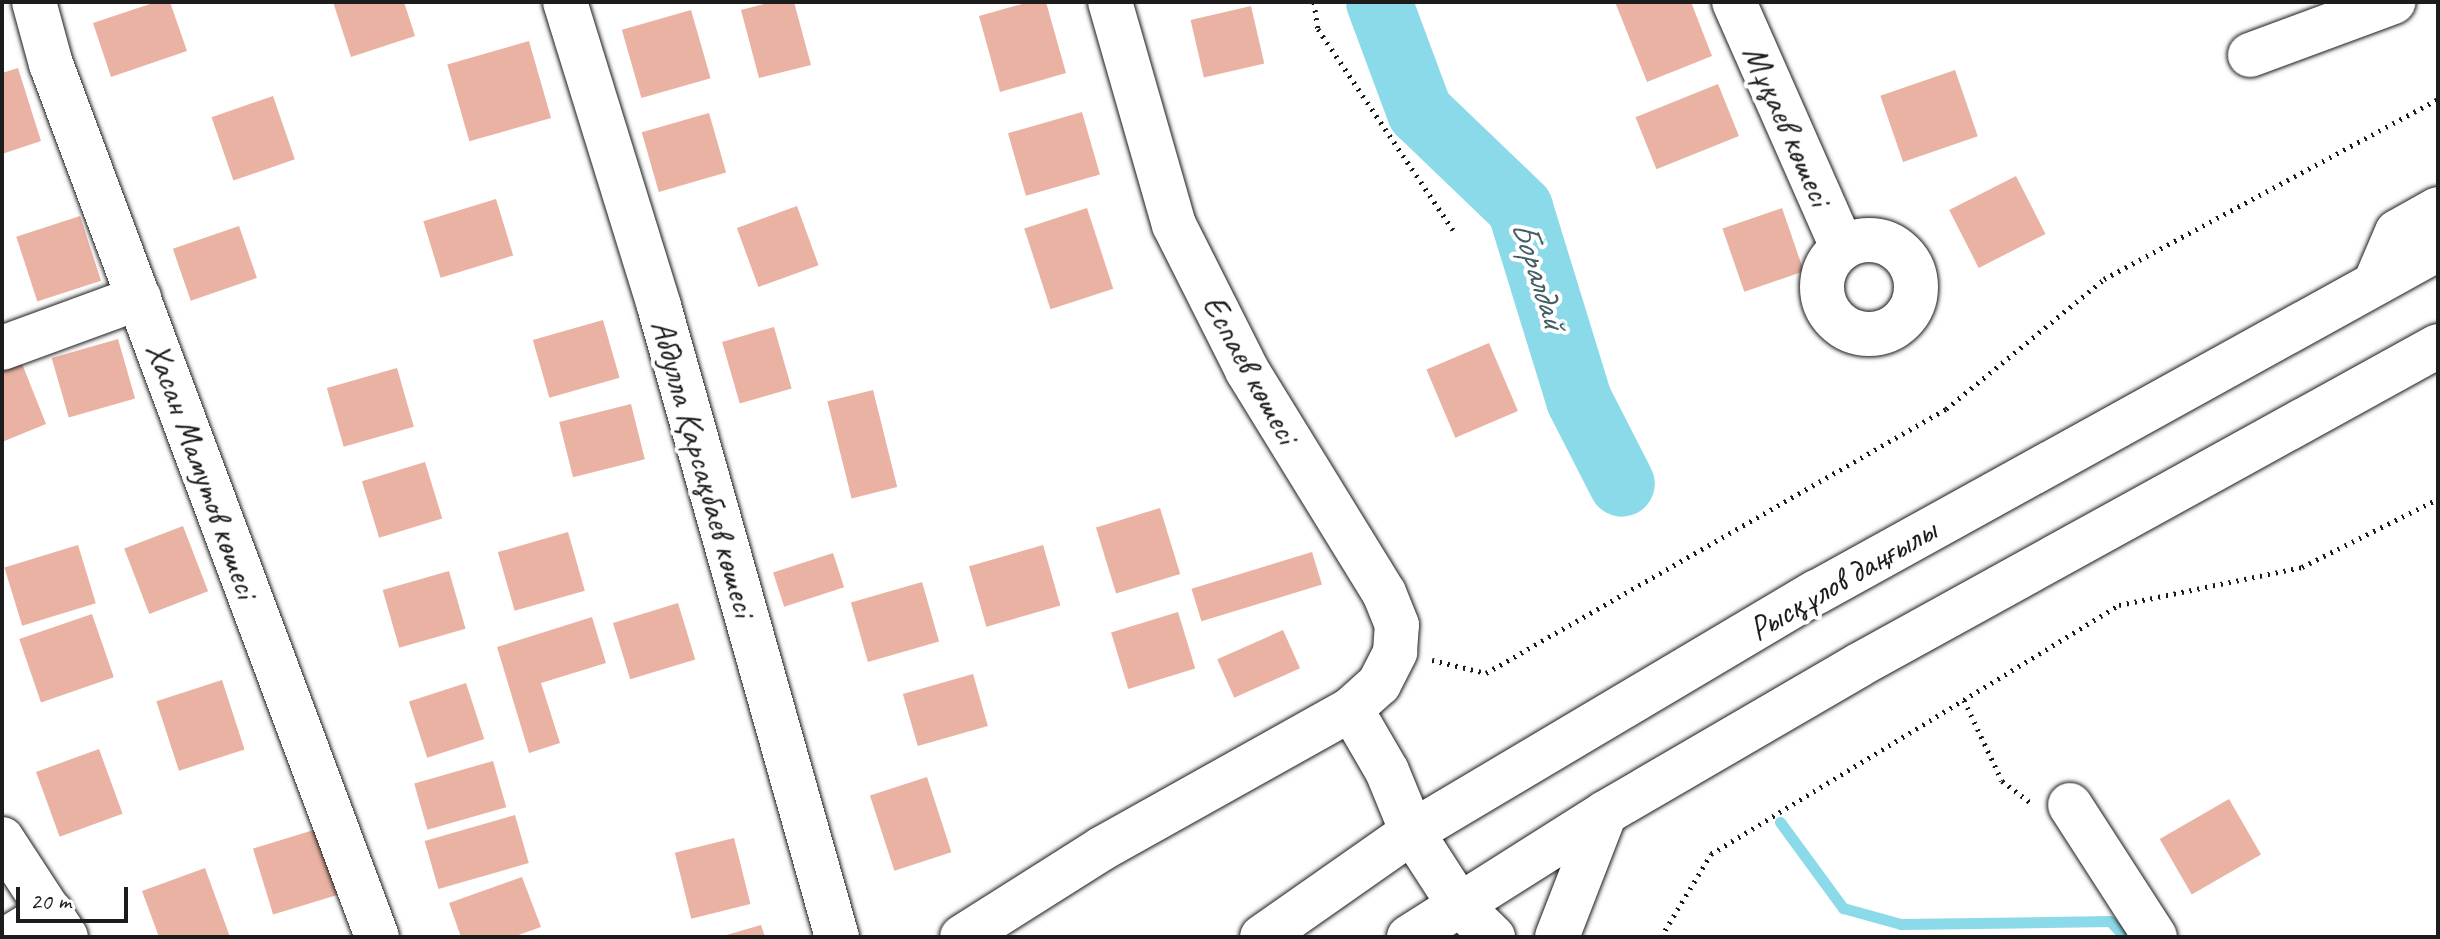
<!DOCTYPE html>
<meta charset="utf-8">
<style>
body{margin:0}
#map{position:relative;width:2440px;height:939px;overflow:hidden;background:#fff;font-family:Caveat,sans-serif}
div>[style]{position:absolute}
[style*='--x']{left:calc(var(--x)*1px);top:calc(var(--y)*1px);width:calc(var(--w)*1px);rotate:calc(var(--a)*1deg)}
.stream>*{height:11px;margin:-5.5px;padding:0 5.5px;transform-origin:5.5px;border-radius:5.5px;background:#8bdae9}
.river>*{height:66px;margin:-33px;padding:0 33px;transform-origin:33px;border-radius:33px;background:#8bdae9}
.building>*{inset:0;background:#eab2a2;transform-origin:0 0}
.path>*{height:5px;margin-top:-2.5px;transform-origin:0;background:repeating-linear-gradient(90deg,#1c1c1c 0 2px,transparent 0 8px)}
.roads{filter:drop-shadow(0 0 2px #1c1c1c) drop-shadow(0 0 2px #1c1c1c)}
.minor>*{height:44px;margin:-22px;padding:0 22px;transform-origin:22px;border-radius:22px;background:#fff}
.minor>.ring{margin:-22px;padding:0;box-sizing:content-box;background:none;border:44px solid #fff;border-radius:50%}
.major>*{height:44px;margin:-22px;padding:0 22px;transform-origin:22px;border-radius:22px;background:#fff}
span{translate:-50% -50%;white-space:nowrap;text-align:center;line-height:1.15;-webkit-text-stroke:8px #fff;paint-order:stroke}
.street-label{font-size:34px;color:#1c1c1c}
.water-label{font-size:36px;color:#435e64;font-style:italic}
.frame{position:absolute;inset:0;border:4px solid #1c1c1c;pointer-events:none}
.scale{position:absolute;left:16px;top:887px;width:112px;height:36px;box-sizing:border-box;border:4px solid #1c1c1c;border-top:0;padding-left:10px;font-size:24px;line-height:28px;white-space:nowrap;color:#1c1c1c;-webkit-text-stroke:6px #fff;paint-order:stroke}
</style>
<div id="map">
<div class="stream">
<i style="--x:1780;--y:822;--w:107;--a:53.8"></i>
<i style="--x:1843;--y:908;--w:60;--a:15.4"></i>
<i style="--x:1901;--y:924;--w:209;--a:-0.8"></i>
<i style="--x:2110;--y:921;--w:22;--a:47"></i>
</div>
<div class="river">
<i style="--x:1379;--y:2;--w:117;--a:69.6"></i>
<i style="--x:1420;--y:112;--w:139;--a:43.8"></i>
<i style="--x:1520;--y:208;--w:201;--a:72.9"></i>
<i style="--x:1579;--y:400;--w:94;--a:62.9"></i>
</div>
<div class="building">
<i style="clip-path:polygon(156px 2px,170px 2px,187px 51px,111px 77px,93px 23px)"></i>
<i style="clip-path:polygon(333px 2px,404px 2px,415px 36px,351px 57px)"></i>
<i style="clip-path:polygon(772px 2px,794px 2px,811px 65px,759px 78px,741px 10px)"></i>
<i style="clip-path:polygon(1029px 2px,1046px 2px,1066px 73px,1000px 92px,979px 16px)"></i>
<i style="clip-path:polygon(1615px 2px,1691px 2px,1712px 56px,1647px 82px)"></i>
<i style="left:1251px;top:6px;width:59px;height:62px;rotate:77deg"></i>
<i style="left:691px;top:10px;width:71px;height:72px;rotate:74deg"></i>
<i style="left:529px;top:41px;width:80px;height:85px;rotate:74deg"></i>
<i style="clip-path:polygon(18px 68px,41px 141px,2px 154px,2px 73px)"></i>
<i style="left:1955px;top:70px;width:70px;height:79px;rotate:71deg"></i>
<i style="left:1718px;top:84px;width:56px;height:89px;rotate:68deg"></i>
<i style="left:273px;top:96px;width:67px;height:65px;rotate:71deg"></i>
<i style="left:1082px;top:112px;width:65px;height:77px;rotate:74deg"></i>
<i style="left:709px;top:113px;width:62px;height:70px;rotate:74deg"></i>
<i style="left:2016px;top:176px;width:65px;height:75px;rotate:63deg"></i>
<i style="left:496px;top:199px;width:59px;height:76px;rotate:73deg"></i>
<i style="left:797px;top:206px;width:63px;height:64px;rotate:70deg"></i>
<i style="left:1087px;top:208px;width:85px;height:66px;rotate:72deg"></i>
<i style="left:1782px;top:208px;width:67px;height:63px;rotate:71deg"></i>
<i style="left:80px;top:216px;width:68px;height:67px;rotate:72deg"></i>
<i style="left:239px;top:226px;width:55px;height:70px;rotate:71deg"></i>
<i style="left:603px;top:320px;width:60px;height:73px;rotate:74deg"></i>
<i style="left:774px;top:327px;width:64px;height:54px;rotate:74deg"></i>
<i style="left:118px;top:339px;width:62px;height:69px;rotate:74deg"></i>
<i style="left:1489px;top:343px;width:74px;height:68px;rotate:67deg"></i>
<i style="clip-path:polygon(21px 361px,46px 424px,2px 442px,2px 369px)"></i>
<i style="left:397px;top:368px;width:61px;height:73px;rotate:74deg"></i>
<i style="left:873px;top:390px;width:100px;height:47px;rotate:76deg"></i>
<i style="left:631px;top:404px;width:57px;height:74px;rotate:76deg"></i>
<i style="left:425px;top:462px;width:59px;height:66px;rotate:73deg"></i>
<i style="left:1160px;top:508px;width:69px;height:67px;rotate:73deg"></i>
<i style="left:183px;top:526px;width:70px;height:63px;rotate:69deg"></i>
<i style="left:568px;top:532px;width:61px;height:73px;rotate:74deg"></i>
<i style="left:78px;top:545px;width:61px;height:77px;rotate:73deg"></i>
<i style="left:1043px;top:545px;width:63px;height:77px;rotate:74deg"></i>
<i style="left:1312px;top:552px;width:34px;height:126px;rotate:73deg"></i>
<i style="left:833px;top:553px;width:36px;height:63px;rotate:72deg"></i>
<i style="left:449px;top:571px;width:60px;height:69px;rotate:74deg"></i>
<i style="left:922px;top:582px;width:62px;height:74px;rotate:74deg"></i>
<i style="left:678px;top:603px;width:59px;height:68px;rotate:73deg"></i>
<i style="left:1178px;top:612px;width:59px;height:70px;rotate:73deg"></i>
<i style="left:92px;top:614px;width:67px;height:77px;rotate:71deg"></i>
<i style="clip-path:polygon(592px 617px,606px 663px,541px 683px,560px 743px,529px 753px,497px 647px)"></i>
<i style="left:1283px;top:630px;width:42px;height:72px;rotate:66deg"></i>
<i style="left:973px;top:674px;width:54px;height:73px;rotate:74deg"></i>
<i style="left:222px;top:680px;width:73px;height:69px;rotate:72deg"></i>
<i style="left:466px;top:683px;width:59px;height:60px;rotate:72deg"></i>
<i style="left:99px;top:749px;width:69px;height:67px;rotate:70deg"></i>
<i style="left:493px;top:761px;width:48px;height:82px;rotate:74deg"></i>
<i style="left:927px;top:777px;width:79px;height:60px;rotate:72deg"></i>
<i style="left:2229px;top:799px;width:64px;height:80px;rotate:60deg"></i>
<i style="left:515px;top:815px;width:50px;height:94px;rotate:74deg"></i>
<i style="left:317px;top:829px;width:69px;height:67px;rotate:73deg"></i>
<i style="left:734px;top:838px;width:68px;height:61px;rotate:76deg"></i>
<i style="clip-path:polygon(205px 868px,230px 937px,159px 937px,142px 891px)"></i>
<i style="clip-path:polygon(522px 877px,541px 927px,513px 937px,461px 937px,449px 903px)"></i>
<i style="clip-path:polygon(761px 925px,765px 937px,723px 937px,723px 936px)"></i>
</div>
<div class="path">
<i style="--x:1314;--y:2;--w:27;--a:82"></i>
<i style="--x:1318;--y:29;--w:247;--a:56.1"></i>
<i style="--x:1432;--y:660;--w:56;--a:13.5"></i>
<i style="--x:1486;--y:673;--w:530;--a:-29.85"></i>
<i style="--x:1946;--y:409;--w:205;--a:-39.4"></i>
<i style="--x:2104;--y:279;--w:379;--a:-28.3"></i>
<i style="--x:1964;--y:700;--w:89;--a:64.9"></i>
<i style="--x:2002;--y:781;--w:36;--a:37"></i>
<i style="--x:1661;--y:937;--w:97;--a:-58.9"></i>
<i style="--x:1711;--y:854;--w:478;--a:-31.4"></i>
<i style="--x:2119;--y:605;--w:187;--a:-11.7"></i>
<i style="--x:2302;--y:567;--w:152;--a:-26.6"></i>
</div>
<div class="roads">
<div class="minor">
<i style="--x:34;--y:2;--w:64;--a:74.7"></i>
<i style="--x:51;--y:64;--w:932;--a:69.52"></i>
<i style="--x:565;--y:2;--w:318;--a:72.8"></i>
<i style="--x:659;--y:306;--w:656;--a:74.25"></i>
<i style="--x:1734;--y:2;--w:268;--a:66.2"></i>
<i style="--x:2250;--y:55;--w:153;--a:-20.3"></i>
<i class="ring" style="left:1822px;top:240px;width:50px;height:50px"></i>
<i style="--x:2;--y:348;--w:146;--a:-20.1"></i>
<i style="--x:1351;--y:709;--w:72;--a:59.9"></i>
<i style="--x:1387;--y:771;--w:66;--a:67.7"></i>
<i style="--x:2070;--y:805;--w:157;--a:57.2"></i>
<i style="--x:2;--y:839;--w:117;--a:56.9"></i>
<i style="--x:1458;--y:903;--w:49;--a:44.2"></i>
<i style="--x:10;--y:937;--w:48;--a:-31.4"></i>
<i style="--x:962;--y:937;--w:165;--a:-32.3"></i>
<i style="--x:1101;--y:849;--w:287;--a:-29.2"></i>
<i style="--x:1351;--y:709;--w:38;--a:-42"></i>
<i style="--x:1379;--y:684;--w:36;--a:-63"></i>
<i style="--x:1395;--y:652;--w:27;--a:-86"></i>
<i style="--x:1397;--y:625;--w:35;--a:-112"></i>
<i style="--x:1384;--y:593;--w:262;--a:-121.6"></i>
<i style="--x:1247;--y:370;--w:162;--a:-116.7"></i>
<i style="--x:1174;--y:225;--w:232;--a:-106"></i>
<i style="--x:1557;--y:937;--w:133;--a:-68.8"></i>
</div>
<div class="major">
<i style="--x:2376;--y:281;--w:53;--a:-66.8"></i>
<i style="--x:2397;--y:232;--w:47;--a:-29.3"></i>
<i style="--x:1412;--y:832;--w:85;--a:57.1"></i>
<i style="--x:1262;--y:937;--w:183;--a:-35"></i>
<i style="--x:1412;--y:832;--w:471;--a:-30.7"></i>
<i style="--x:1817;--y:592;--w:709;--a:-28.91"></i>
<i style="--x:1409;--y:937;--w:232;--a:-32.3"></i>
<i style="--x:1605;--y:813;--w:294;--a:-30.2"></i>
<i style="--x:1859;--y:665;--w:661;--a:-28.85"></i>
</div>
</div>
<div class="street-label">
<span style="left:1788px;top:125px;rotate:66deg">Мұқаев көшесі</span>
<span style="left:1251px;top:369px;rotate:61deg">Еспаев көшесі</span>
<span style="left:704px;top:468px;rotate:74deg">Абдулла Қарсақбаев көшесі</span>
<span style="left:203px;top:470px;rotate:70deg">Хасан Мамутов көшесі</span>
<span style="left:1842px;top:579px;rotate:-30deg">Рысқұлов даңғылы</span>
</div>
<div class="water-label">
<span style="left:1539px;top:274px;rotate:72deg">Боралдай</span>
</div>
<div class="frame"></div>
<div class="scale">20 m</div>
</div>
